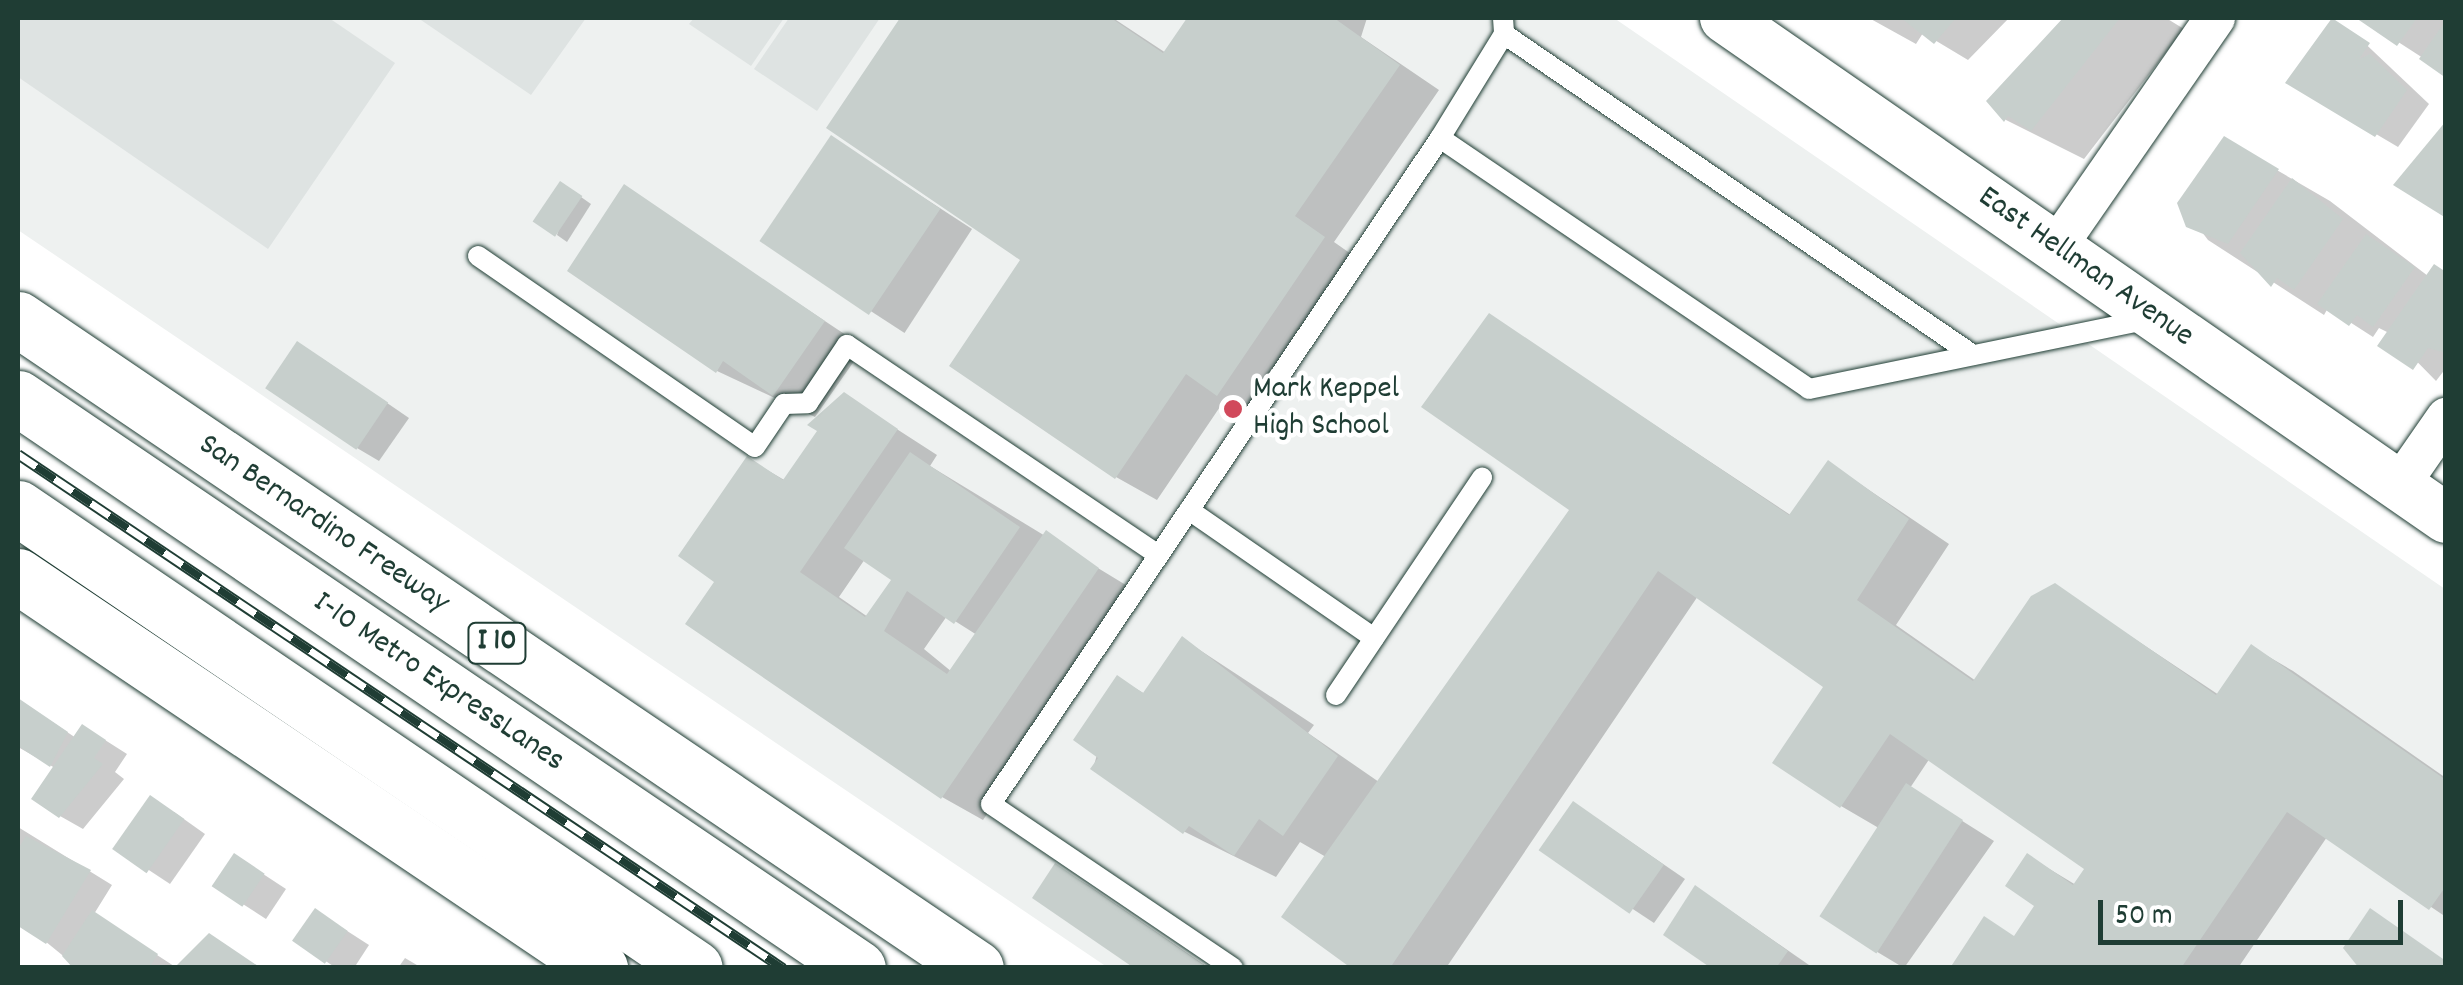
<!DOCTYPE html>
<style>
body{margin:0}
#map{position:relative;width:2463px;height:985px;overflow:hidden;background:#fff;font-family:Dekko,sans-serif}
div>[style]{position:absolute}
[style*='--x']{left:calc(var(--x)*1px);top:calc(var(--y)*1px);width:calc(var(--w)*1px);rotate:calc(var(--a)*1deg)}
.built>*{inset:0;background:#eef1f0}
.green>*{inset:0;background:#dee3e2}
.shadow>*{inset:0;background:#0003;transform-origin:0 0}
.building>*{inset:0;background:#c7cfcc;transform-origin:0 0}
.roads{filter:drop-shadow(0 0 2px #1f3d34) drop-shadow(0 0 2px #1f3d34)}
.service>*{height:20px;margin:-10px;padding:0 10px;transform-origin:10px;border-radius:10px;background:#fff}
.minor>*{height:40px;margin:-20px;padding:0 20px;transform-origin:20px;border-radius:20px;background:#fff}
.tertiary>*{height:50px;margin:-25px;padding:0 25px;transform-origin:25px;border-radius:25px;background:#fff}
.motorway>*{height:55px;margin:-27.5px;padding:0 27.5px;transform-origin:27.5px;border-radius:27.5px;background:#fff}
.rail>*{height:11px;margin-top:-5.5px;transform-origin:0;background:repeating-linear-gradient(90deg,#fff 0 22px,#1f3d34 0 44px);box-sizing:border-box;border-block:2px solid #1f3d34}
.dots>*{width:28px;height:28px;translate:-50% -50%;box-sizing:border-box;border:5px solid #fff;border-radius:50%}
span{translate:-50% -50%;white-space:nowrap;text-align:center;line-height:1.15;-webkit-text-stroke:9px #fff;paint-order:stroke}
.shield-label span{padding:2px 8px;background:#fff;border:2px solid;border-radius:8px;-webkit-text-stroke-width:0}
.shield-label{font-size:30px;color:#1f3d34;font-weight:700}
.street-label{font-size:32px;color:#1f3d34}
.poi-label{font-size:32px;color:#1f3d34}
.left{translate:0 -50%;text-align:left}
.frame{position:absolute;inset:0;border:20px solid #1f3d34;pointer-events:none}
.scale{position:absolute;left:2098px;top:900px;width:305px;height:45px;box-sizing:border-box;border:5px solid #1f3d34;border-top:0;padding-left:12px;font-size:30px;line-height:35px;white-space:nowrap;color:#1f3d34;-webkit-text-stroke:8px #fff;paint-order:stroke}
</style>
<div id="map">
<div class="built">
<i style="clip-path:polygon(18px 18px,1614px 18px,2445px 589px,2445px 967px,1107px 967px,18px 230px)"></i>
</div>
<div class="green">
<i style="clip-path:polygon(18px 18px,329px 18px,395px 63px,268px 249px,18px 77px)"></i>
<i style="clip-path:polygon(418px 18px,586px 18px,531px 95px)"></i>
<i style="clip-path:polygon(694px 18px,784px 18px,751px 66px,689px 24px)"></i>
<i style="clip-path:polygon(789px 18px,880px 18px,817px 111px,754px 69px)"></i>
</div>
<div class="shadow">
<i style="clip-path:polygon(904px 18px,1113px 18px,1166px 53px,1190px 18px,1367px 18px,1361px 37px,1439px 90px,1334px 242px,1364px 263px,1259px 417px,1226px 398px,1157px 500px,1116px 477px,1024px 259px,830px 127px)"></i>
<i style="clip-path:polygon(1869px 18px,2009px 18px,1968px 60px,1923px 33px,1916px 44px)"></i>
<i style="clip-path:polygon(2064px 18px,2166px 18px,2184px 29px,2084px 159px,2006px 120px,1989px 101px)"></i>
<i style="clip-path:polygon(2361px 18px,2446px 18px,2446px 75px,2423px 58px)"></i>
<i style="clip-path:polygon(2354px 33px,2429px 104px,2398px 147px,2288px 82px)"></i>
<i style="left:832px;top:138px;width:167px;height:124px;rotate:33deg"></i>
<i style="clip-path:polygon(2225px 140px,2330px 201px,2428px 276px,2446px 274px,2446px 368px,2436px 381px,2389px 333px,2379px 328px,2373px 337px,2328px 308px,2324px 315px,2208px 240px,2180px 203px)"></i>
<i style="clip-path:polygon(625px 188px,864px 347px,815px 417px,717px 371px)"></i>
<i style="clip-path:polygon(571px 190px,591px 204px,567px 242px,557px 235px)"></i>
<i style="clip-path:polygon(1490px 316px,1792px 516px,1829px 463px,1949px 544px,1896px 625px,1976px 681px,2055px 586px,2219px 695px,2252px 647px,2293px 671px,2446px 778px,2446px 917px,2327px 837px,2238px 968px,1955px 968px,2016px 937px,2038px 905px,2028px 856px,2076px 885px,2087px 869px,1930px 758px,1910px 788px,1994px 841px,1904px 968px,1874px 950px,1877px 827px,1841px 806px,1827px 686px,1698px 596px,1446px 968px,1355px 968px,1326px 857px,1300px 842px,1276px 877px,1185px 832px,1093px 769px,1118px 678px,1145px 694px,1183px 639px,1314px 725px,1308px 733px,1379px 782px,1573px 510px)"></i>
<i style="clip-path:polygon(320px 357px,409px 418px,379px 461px,357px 448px)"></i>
<i style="clip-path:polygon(evenodd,844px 395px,937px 455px,930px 466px,1139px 593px,983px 820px,942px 797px,718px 581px,748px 459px,786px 481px,844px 395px,865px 559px,895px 580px,868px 617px,839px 597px,865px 559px,844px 395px,947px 616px,977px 635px,952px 672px,924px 649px,947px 616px)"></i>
<i style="clip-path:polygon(18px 699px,76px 738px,105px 740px,127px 754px,115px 772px,124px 779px,83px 829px,60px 816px,55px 768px,18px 747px)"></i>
<i style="clip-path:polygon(174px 812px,205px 834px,170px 884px,117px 849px)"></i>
<i style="clip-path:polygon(1596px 818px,1685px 879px,1654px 923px,1542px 849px)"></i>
<i style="clip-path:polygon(18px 827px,112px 885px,94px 914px,177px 968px,78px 968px,18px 919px)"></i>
<i style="clip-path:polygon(1055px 866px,1088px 885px,1209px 968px,1139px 968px)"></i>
<i style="clip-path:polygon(257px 870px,286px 889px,266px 919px,215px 886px)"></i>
<i style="clip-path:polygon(1718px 902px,1809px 965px,1808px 968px,1715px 968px)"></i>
<i style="clip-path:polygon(316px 911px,369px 945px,354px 968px,336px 968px,296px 941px)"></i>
<i style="clip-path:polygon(405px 958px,422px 968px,398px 968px)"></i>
</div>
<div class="building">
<i style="clip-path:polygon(900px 18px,1111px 18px,1163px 53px,1187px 18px,1334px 18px,1400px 65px,1295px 216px,1325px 237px,1217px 396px,1186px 374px,1115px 479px,949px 366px,1020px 260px,826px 128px)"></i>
<i style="clip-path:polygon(1901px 18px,1952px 18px,1955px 19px,1934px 44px)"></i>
<i style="clip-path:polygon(2063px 18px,2120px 18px,2031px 131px,2008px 116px,2004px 122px,1986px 101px)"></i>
<i style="clip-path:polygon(2332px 18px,2370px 43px,2359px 59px,2370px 54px,2407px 90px,2375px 137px,2285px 83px)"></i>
<i style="clip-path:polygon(2356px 18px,2417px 18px,2397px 46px)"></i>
<i style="clip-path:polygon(2446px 20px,2446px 78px,2419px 59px)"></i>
<i style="clip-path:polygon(2446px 121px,2446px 218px,2393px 185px)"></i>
<i style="left:831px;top:135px;width:132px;height:128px;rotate:34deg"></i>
<i style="clip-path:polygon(2224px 136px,2279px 169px,2228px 244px,2186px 227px,2177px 203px)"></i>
<i style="clip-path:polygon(2292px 178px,2343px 219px,2294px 290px,2277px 278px,2271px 287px,2240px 253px)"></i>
<i style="left:560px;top:181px;width:27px;height:49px;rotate:34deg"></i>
<i style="clip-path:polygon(624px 184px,825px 321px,773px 396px,723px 361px,716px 373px,567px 271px)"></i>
<i style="clip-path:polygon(2366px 234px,2415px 267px,2373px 327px,2357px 315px,2349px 326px,2317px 304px)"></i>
<i style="clip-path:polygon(2434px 264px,2446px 272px,2446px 353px,2428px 348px,2413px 370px,2377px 346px)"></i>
<i style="clip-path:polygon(1489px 313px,1789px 515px,1828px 460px,1909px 519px,1857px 600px,1973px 681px,2031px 596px,2055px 583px,2216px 695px,2251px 644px,2446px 780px,2446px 886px,2429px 910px,2287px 812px,2181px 968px,1950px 968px,1984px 916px,2014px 936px,2034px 906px,2005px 886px,2027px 853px,2073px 885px,2084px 869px,1890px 734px,1840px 808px,1772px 763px,1823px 687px,1658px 571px,1390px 968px,1351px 968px,1281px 917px,1569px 510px,1421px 407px)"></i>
<i style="left:297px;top:341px;width:110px;height:57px;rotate:34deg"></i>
<i style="clip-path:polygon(844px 392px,898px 429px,800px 572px,865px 617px,891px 580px,844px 548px,910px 452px,1020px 527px,954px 624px,907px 591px,884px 631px,947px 674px,1046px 530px,1099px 568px,941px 799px,685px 624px,714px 582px,678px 556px,747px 456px,783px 480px,817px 431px,807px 425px)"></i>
<i style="clip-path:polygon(1182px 636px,1338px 756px,1283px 836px,1259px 819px,1234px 856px,1189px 826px,1183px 834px,1090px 769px,1098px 758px,1073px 740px,1117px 675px,1143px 693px)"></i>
<i style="clip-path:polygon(18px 698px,68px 732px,50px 767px,18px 746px)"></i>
<i style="clip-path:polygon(82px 724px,106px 740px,94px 758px,103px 764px,59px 818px,31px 799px)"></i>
<i style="left:1906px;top:783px;width:68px;height:159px;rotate:33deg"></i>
<i style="left:150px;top:795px;width:42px;height:66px;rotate:35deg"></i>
<i style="left:1573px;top:801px;width:111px;height:60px;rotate:35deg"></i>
<i style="clip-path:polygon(26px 836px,91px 870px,46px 944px,18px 926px,18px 849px)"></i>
<i style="left:234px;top:853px;width:37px;height:40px;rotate:34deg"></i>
<i style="clip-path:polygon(1055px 863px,1208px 968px,1134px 968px,1032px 898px)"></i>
<i style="clip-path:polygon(1695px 885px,1788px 951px,1776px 968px,1711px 968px,1663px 935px)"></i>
<i style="left:315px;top:908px;width:40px;height:40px;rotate:35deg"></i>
<i style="clip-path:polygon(2370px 908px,2446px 961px,2446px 968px,2359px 968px,2343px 948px)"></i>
<i style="clip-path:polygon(92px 910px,158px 954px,149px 968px,73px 968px,62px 956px)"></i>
<i style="clip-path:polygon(209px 933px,261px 968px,176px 966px)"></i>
</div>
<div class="roads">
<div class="service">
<i style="--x:1503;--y:18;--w:16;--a:86"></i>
<i style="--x:1504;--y:34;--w:122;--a:121.6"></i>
<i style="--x:1440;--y:138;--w:446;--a:34.2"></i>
<i style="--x:1809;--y:389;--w:348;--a:-11.6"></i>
<i style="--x:1504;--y:34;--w:568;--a:34.39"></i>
<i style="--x:478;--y:256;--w:336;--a:34.6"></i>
<i style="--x:755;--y:447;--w:52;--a:-56"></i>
<i style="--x:784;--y:404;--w:24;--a:-2"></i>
<i style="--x:808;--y:403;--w:70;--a:-56.1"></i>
<i style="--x:847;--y:345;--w:375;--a:34"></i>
<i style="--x:1189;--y:510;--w:225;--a:34.7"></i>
<i style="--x:1336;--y:695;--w:262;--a:-56.1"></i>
<i style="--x:1233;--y:968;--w:292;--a:-145.9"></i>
<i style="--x:991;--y:804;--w:803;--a:-56.01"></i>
</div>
<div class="minor">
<i style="--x:2055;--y:249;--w:281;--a:-55.3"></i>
<i style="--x:2399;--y:486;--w:83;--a:-55.3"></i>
</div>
<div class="tertiary">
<i style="--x:1725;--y:18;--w:877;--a:34.74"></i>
</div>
<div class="motorway">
<i style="--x:18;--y:319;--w:1157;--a:34.12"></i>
<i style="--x:18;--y:398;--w:1015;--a:34.16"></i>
<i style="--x:18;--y:508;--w:818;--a:34.19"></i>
<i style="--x:18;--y:576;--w:702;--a:33.96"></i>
</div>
</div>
<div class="rail">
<i style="--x:18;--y:454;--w:922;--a:33.9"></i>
</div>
<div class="dots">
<i style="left:1233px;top:409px;background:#d1495b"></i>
</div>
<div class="shield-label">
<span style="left:497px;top:643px">I 10</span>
</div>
<div class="street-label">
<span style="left:2085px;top:268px;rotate:35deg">East Hellman Avenue</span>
<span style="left:323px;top:525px;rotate:34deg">San Bernardino Freeway</span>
<span style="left:438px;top:683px;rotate:34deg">I-10 Metro ExpressLanes</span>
</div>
<div class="poi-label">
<span class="left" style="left:1253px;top:409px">Mark Keppel<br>High School</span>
</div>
<div class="frame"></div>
<div class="scale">50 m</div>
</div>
